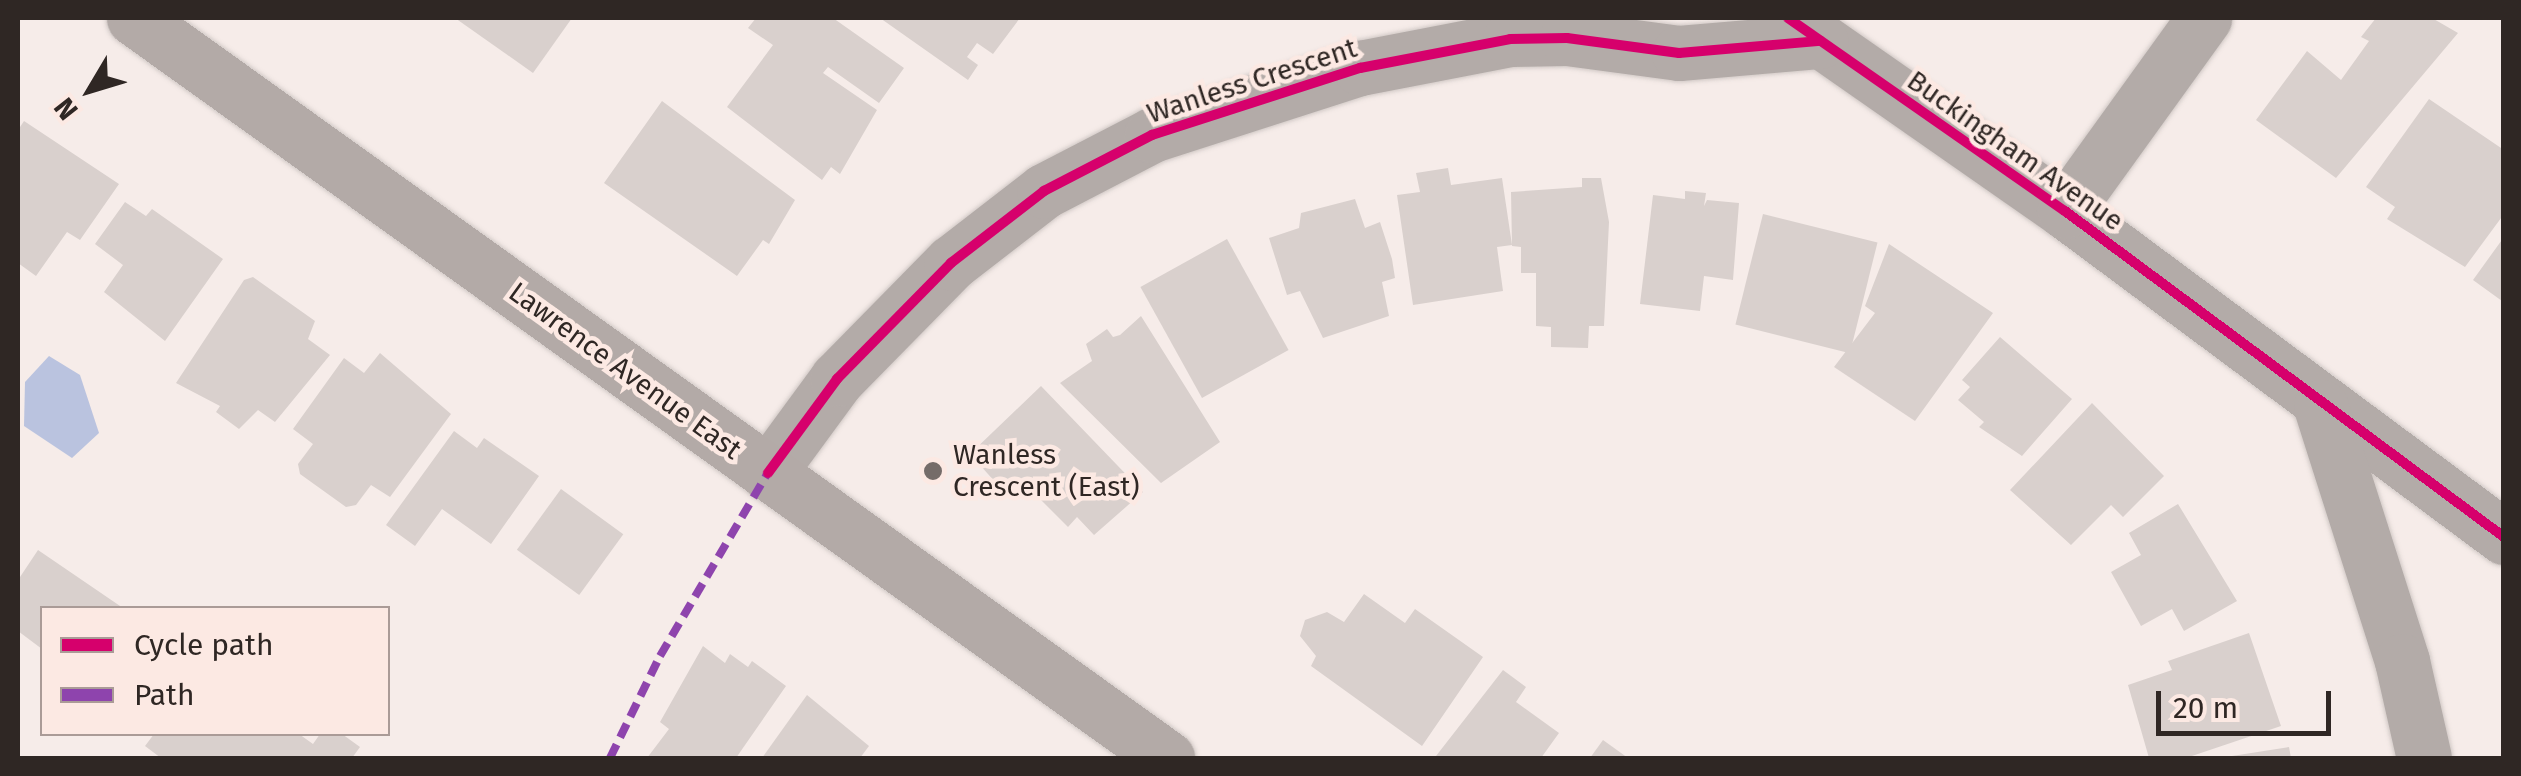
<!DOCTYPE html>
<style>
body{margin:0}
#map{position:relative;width:2521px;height:776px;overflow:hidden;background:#f6ece9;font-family:"Fira Sans",sans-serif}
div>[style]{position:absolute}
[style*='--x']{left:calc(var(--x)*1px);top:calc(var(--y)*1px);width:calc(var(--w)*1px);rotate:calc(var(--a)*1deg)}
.water>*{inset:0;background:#bac3df}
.building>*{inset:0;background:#d9d0cd;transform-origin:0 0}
.roads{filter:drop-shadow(0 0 2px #d1c9c6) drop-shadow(0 0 2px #d1c9c6)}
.minor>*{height:55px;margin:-27.5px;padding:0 27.5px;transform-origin:27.5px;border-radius:27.5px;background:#b3aba8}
.secondary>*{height:55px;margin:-27.5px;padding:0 27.5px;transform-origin:27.5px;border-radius:27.5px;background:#b3aaa7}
.quiet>*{height:8px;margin-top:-4px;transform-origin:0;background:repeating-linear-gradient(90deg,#8e44ad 0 15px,transparent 0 23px)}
.cycleway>*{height:10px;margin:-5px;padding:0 5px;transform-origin:5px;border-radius:5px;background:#d6006c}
.dots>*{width:28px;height:28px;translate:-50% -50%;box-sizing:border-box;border:5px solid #fce9e3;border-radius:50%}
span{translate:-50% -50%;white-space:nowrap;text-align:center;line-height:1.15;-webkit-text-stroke:9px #fce9e3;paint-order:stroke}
.street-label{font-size:28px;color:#2f2724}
.poi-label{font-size:28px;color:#2f2724}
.left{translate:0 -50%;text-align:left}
.frame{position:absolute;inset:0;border:20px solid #2f2724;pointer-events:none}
.legend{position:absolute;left:40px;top:606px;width:350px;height:130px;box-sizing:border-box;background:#fce9e3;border:2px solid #aa9b97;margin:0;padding:12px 18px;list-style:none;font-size:30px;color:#2f2724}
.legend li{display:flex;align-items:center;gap:20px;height:50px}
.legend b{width:50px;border:2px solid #aa9b97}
.north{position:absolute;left:40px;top:40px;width:100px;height:100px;-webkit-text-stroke:8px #fce9e3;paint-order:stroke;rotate:232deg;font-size:28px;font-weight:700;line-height:40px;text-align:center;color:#2f2724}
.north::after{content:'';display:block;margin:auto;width:35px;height:45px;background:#2f2724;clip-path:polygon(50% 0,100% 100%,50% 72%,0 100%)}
.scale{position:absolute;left:2156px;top:691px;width:175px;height:45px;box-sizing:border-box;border:5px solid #2f2724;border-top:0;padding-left:12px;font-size:30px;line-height:35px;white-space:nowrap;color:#2f2724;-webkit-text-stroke:8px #fce9e3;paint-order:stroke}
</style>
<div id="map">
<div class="water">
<i style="clip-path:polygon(49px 356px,80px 375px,99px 433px,72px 458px,24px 426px,25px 382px)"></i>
</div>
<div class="building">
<i style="clip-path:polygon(455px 18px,572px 18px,533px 73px)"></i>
<i style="clip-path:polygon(756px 18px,833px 18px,904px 68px,879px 103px,828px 67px,823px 73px,877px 110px,840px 174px,831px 167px,822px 180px,727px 107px,773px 45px,748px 28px)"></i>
<i style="clip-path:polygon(880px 18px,1020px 18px,993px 54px,977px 43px,967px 57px,978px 65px,968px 80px)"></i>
<i style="clip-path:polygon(2376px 18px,2432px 18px,2458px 33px,2336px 178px,2256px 120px,2307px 51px,2341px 80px,2369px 41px,2361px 37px)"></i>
<i style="clip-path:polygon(2429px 99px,2504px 150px,2504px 214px,2465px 267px,2387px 219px,2395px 207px,2366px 187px)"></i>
<i style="clip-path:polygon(662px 101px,795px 200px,769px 244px,763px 240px,737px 276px,604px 183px)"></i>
<i style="clip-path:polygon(24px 121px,119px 184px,80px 240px,67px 232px,36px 276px,18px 263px,18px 130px)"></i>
<i style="clip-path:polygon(1448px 168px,1451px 185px,1502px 178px,1512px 245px,1497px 247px,1503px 291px,1413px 305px,1397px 195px,1420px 192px,1416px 173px)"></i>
<i style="clip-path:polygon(1582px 178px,1601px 178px,1609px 222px,1604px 326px,1589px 326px,1588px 348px,1551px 347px,1551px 327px,1536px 326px,1536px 273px,1521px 273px,1521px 247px,1512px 246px,1511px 192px,1582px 187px)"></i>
<i style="clip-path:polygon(1685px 191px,1706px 193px,1704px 206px,1707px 200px,1739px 203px,1733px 280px,1704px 276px,1700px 311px,1640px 304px,1653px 195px,1685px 199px)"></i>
<i style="clip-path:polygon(1355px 199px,1365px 228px,1380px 222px,1392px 259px,1395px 278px,1382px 282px,1389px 316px,1323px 338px,1300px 291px,1287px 295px,1269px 238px,1299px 228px,1301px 213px)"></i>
<i style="clip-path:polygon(125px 202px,146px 216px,152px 209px,223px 259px,165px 341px,104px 292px,123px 265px,95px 244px)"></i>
<i style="left:1763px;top:214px;width:118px;height:114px;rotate:14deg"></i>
<i style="clip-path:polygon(2504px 237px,2504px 309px,2502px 301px,2473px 280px)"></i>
<i style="left:1227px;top:239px;width:127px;height:99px;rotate:61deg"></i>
<i style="clip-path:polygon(1889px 244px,1993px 313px,1915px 421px,1834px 367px,1875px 313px,1865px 306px)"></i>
<i style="clip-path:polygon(253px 277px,315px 321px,308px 339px,330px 355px,275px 422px,258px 410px,239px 429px,216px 412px,220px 406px,176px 383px,244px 280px)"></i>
<i style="clip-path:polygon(1141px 316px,1220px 442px,1161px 483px,1060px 383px,1092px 361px,1086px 344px,1107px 329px,1113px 337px,1120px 335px)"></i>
<i style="clip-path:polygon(2000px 337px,2072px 399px,2022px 456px,1979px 427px,1984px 422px,1958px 400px,1970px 387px,1962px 380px)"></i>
<i style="clip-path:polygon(380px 353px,451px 414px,390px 497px,371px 485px,356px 505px,346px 507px,300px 474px,298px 464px,313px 444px,293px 429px,344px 358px,364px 373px)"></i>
<i style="clip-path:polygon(1041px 386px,1143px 492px,1094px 535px,1077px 517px,1068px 527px,1027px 486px,1012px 485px,1005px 493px,970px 454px)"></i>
<i style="clip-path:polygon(2092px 403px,2164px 476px,2123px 517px,2111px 505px,2071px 545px,2010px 490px)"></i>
<i style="clip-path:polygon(454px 431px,477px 448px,484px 438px,539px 476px,491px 544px,442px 509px,415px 546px,386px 525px)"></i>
<i style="left:561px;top:489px;width:77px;height:75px;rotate:36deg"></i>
<i style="clip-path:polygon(2178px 504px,2237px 601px,2184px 631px,2172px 609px,2141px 626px,2111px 572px,2141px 555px,2129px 533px)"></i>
<i style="clip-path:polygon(38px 550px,123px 608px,42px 608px,42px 649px,18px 631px,18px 580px)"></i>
<i style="clip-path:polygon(1364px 594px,1405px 623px,1415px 609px,1483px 657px,1422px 746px,1311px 666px,1316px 656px,1300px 636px,1305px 620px,1327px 612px,1344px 622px)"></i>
<i style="clip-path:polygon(2249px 633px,2281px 726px,2186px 758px,2149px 758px,2128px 685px,2172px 670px,2168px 661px)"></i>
<i style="clip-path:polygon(703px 646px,725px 663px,730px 654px,748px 667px,752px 661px,786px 686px,736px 758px,647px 758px,669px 729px,660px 722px)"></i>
<i style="clip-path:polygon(1503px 670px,1526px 687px,1516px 702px,1559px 733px,1541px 758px,1436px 756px)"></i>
<i style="clip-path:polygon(807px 695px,869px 746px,860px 758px,762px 758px)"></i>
<i style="clip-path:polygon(154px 734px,299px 734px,313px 744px,320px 734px,342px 734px,360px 747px,352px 758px,161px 758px,145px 746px)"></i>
<i style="clip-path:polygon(1603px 740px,1628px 758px,1590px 758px)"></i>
<i style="clip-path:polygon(2289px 747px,2291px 758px,2232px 758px,2232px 756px)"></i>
</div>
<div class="roads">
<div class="minor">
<i style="--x:1790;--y:19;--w:335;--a:34.9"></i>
<i style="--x:2065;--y:211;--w:547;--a:36.6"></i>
<i style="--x:2065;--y:211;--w:238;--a:-54.2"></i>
<i style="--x:2321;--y:407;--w:267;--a:72.3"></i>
<i style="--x:2402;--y:661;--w:99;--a:77.2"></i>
<i style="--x:768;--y:473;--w:117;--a:-53.7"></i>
<i style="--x:837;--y:379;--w:163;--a:-45.5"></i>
<i style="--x:951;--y:263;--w:118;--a:-37.7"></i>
<i style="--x:1044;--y:191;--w:122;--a:-27.4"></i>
<i style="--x:1152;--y:135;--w:219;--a:-17.9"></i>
<i style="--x:1360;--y:68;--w:153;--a:-10.9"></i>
<i style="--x:1510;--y:39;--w:57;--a:-1"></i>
<i style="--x:1567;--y:38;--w:113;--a:7.6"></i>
<i style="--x:1679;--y:53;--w:142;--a:-4.9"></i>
</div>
<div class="secondary">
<i style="--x:134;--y:18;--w:1271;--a:35.62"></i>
</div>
</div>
<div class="quiet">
<i style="--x:610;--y:758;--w:114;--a:-63.9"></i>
<i style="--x:660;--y:656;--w:212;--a:-59.5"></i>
</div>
<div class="cycleway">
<i style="--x:1788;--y:18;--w:338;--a:34.9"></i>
<i style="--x:2065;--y:211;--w:547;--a:36.6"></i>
<i style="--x:768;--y:473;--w:117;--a:-53.7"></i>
<i style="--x:837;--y:379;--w:163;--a:-45.5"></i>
<i style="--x:951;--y:263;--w:118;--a:-37.7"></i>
<i style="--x:1044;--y:191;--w:122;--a:-27.4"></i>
<i style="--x:1152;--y:135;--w:219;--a:-17.9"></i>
<i style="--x:1360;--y:68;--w:153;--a:-10.9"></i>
<i style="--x:1510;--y:39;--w:57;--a:-1"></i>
<i style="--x:1567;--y:38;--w:113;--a:7.6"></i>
<i style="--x:1679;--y:53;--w:142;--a:-4.9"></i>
</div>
<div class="dots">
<i style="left:933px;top:471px;background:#756c69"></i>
</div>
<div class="street-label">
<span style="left:1252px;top:81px;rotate:-18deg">Wanless Crescent</span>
<span style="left:2015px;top:151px;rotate:35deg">Buckingham Avenue</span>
<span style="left:625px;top:371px;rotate:36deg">Lawrence Avenue East</span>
</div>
<div class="poi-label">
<span class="left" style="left:953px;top:471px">Wanless<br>Crescent (East)</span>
</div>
<div class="frame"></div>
<ul class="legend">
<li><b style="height:12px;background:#d6006c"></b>Cycle path</li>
<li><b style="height:12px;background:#8e44ad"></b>Path</li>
</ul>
<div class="north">N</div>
<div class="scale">20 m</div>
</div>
